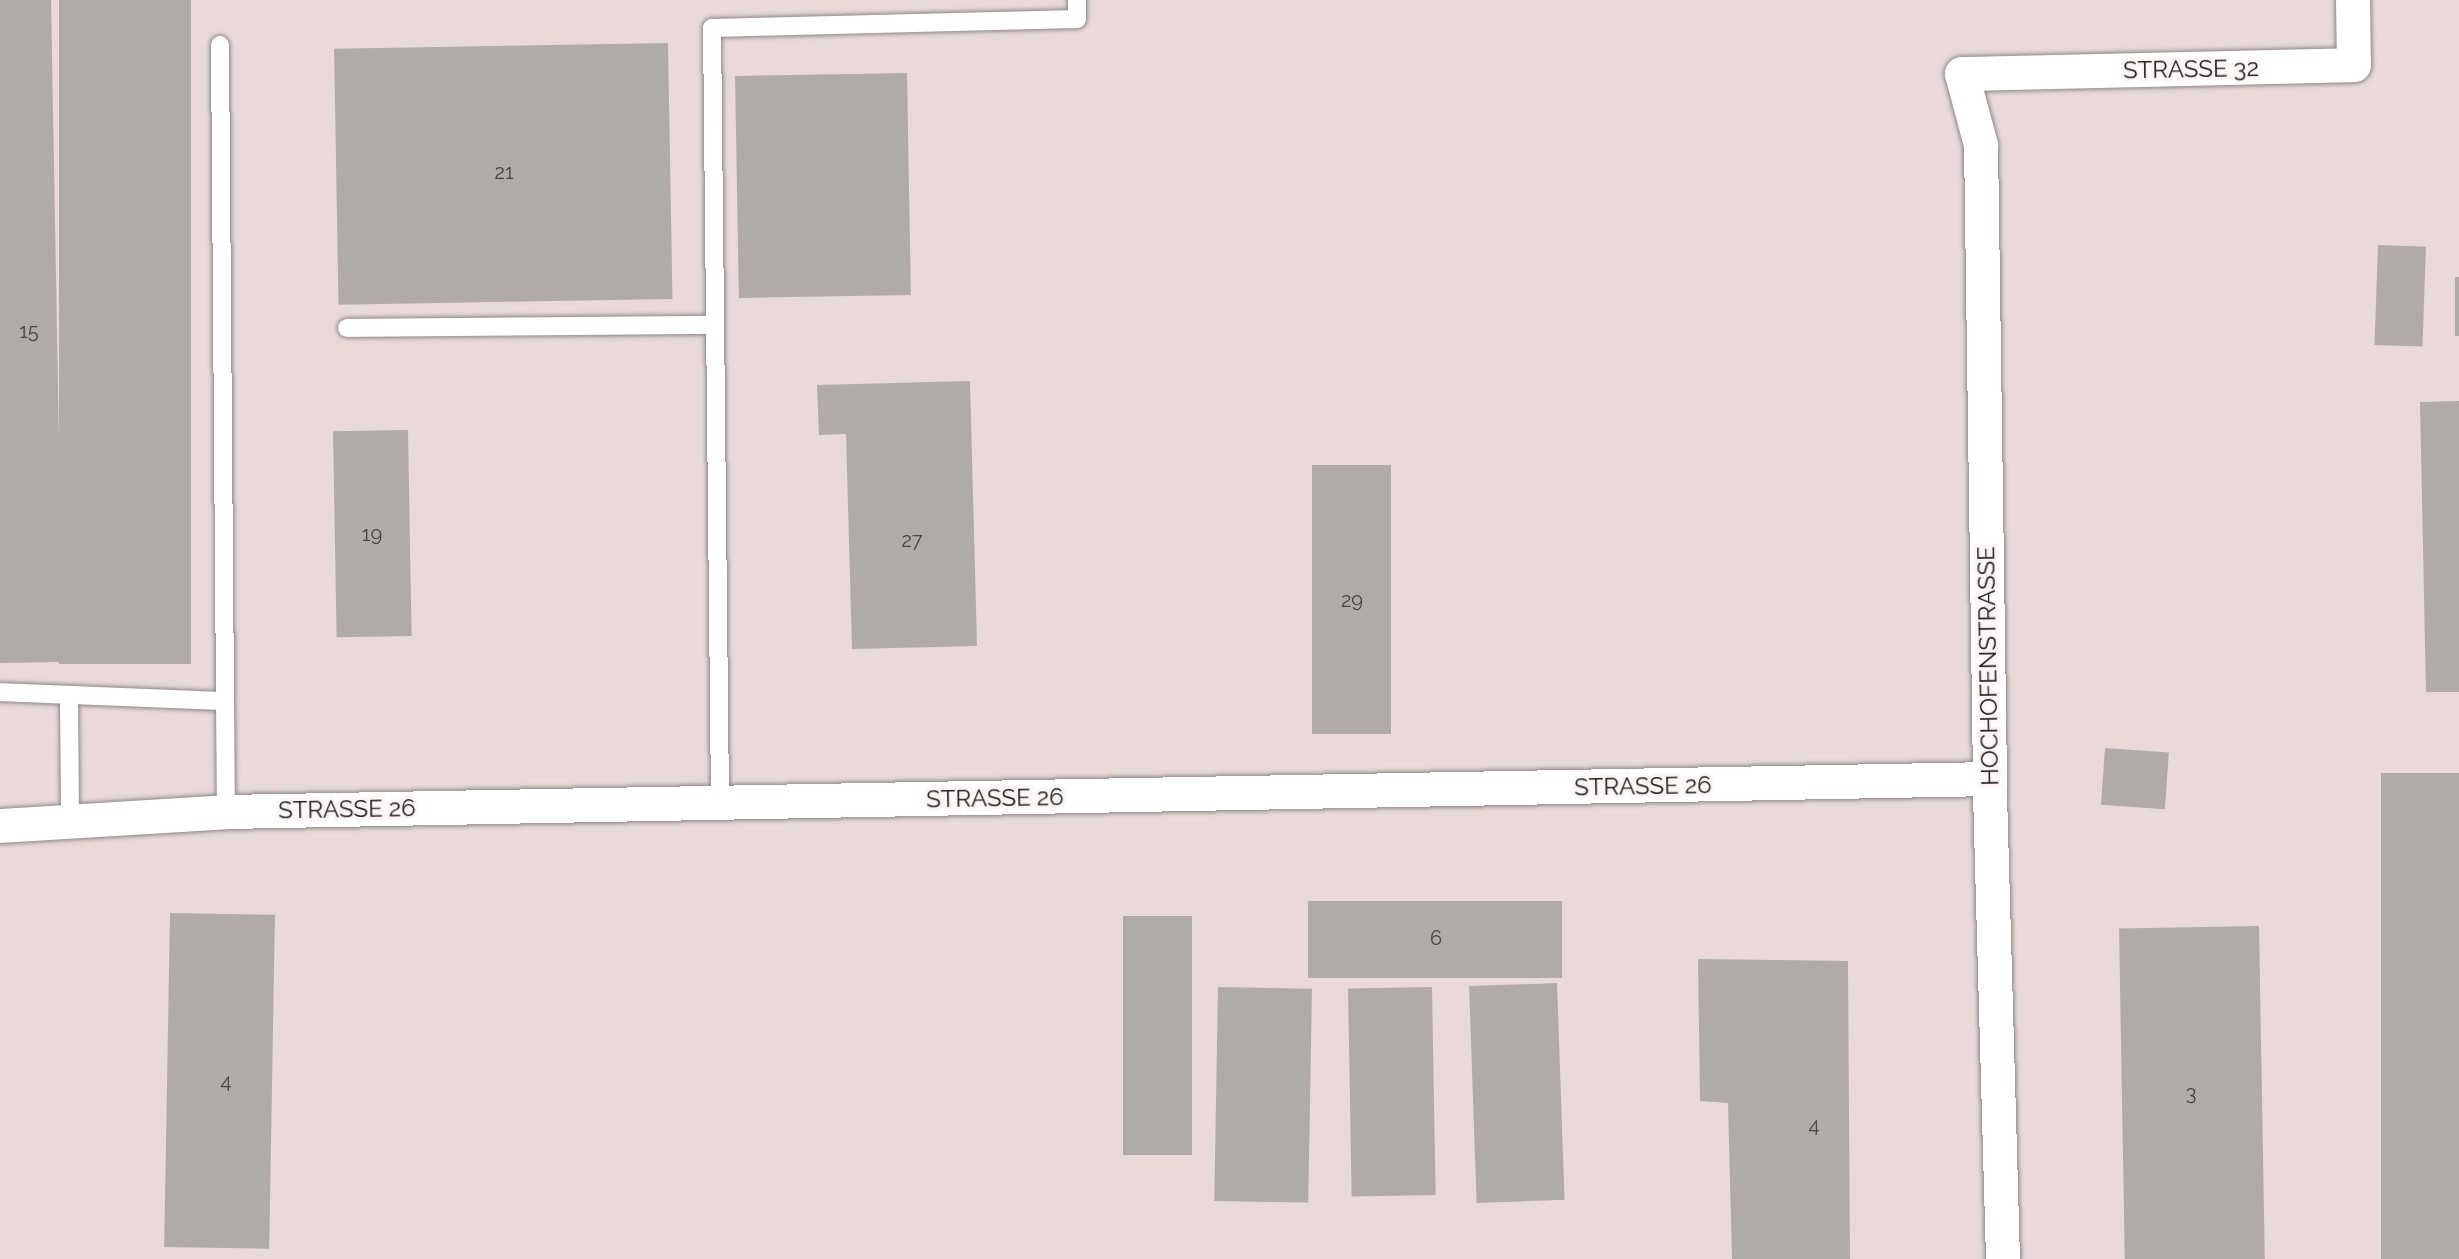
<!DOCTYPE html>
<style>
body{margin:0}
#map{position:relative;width:2459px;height:1259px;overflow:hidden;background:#ede7e7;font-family:Raleway,sans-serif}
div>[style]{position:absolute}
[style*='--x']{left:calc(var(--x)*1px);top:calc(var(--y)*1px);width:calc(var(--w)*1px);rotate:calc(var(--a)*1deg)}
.built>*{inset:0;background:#e9dad9;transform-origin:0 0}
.building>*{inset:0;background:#b0aba9;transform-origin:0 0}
.roads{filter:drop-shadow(0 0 2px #8d8787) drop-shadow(0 0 2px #8d8787)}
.service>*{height:18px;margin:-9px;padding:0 9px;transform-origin:9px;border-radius:9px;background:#fff}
.minor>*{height:34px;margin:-17px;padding:0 17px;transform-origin:17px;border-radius:17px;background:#fff}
span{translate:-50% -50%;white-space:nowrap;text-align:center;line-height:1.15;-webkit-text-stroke:7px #fbf5f4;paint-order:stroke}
.number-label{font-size:20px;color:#464342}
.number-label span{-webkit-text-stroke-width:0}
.street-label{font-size:24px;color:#232020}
</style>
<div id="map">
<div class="built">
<i style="left:0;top:0;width:2459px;height:1259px"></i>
</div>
<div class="building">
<i style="clip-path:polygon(0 0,51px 0,63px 662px,0 663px)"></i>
<i style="left:59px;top:0;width:132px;height:664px"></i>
<i style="left:668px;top:43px;width:256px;height:334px;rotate:89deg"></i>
<i style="left:907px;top:73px;width:222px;height:172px;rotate:89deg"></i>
<i style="left:2378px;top:245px;width:48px;height:100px;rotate:2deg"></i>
<i style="left:2455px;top:277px;width:4px;height:59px"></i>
<i style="clip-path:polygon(970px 381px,977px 646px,852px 649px,846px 434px,819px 435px,817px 385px)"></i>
<i style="clip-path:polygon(2459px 401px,2459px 692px,2426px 692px,2420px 402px)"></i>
<i style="left:408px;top:430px;width:206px;height:75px;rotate:89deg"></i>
<i style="left:1312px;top:465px;width:79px;height:269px"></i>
<i style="left:2105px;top:748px;width:64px;height:57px;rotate:4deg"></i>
<i style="left:2459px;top:773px;width:486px;height:78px;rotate:90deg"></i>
<i style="left:1308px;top:901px;width:254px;height:77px"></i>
<i style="left:170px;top:913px;width:105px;height:334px;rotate:1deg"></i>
<i style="left:1123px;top:916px;width:69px;height:239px"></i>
<i style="left:2259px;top:926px;width:333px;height:140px;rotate:89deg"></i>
<i style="clip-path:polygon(1698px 959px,1848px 961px,1850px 1259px,1732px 1259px,1728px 1103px,1700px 1101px)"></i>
<i style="left:1557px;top:983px;width:217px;height:88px;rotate:88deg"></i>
<i style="left:1218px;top:987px;width:94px;height:214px;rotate:1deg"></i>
<i style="left:1432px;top:987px;width:208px;height:84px;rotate:89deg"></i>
</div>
<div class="roads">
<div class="service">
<i style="--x:220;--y:45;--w:656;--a:89.56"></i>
<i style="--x:347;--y:328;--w:366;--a:-0.5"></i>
<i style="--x:0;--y:692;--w:225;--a:2.3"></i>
<i style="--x:225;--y:701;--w:111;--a:89.5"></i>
<i style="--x:69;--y:697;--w:126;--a:89.5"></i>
<i style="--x:720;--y:801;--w:773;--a:-90.59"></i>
<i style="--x:712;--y:28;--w:365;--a:-1.4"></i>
<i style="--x:1077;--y:19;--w:19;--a:-90"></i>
</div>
<div class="minor">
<i style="--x:0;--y:826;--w:226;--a:-3.5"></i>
<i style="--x:226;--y:812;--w:1764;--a:-1.07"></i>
<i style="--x:2003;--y:1259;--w:480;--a:-91.6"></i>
<i style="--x:1990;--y:779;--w:634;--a:-90.81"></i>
<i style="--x:1981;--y:145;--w:73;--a:-105"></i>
<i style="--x:1962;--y:74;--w:392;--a:-1.3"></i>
<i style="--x:2354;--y:65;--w:65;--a:-90.9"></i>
</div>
</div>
<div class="number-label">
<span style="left:504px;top:172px">21</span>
<span style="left:29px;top:331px">15</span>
<span style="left:372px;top:534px">19</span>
<span style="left:912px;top:540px">27</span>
<span style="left:1352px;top:600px">29</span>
<span style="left:1436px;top:938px">6</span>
<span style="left:226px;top:1081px">4</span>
<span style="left:2191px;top:1093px">3</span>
<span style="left:1814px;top:1125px">4</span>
</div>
<div class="street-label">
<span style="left:2191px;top:69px;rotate:-1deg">STRASSE 32</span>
<span style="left:1988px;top:666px;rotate:-91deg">HOCHOFENSTRASSE</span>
<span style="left:1643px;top:786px;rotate:-1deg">STRASSE 26</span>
<span style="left:995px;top:798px;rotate:-1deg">STRASSE 26</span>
<span style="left:347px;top:809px;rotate:-1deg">STRASSE 26</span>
</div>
</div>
